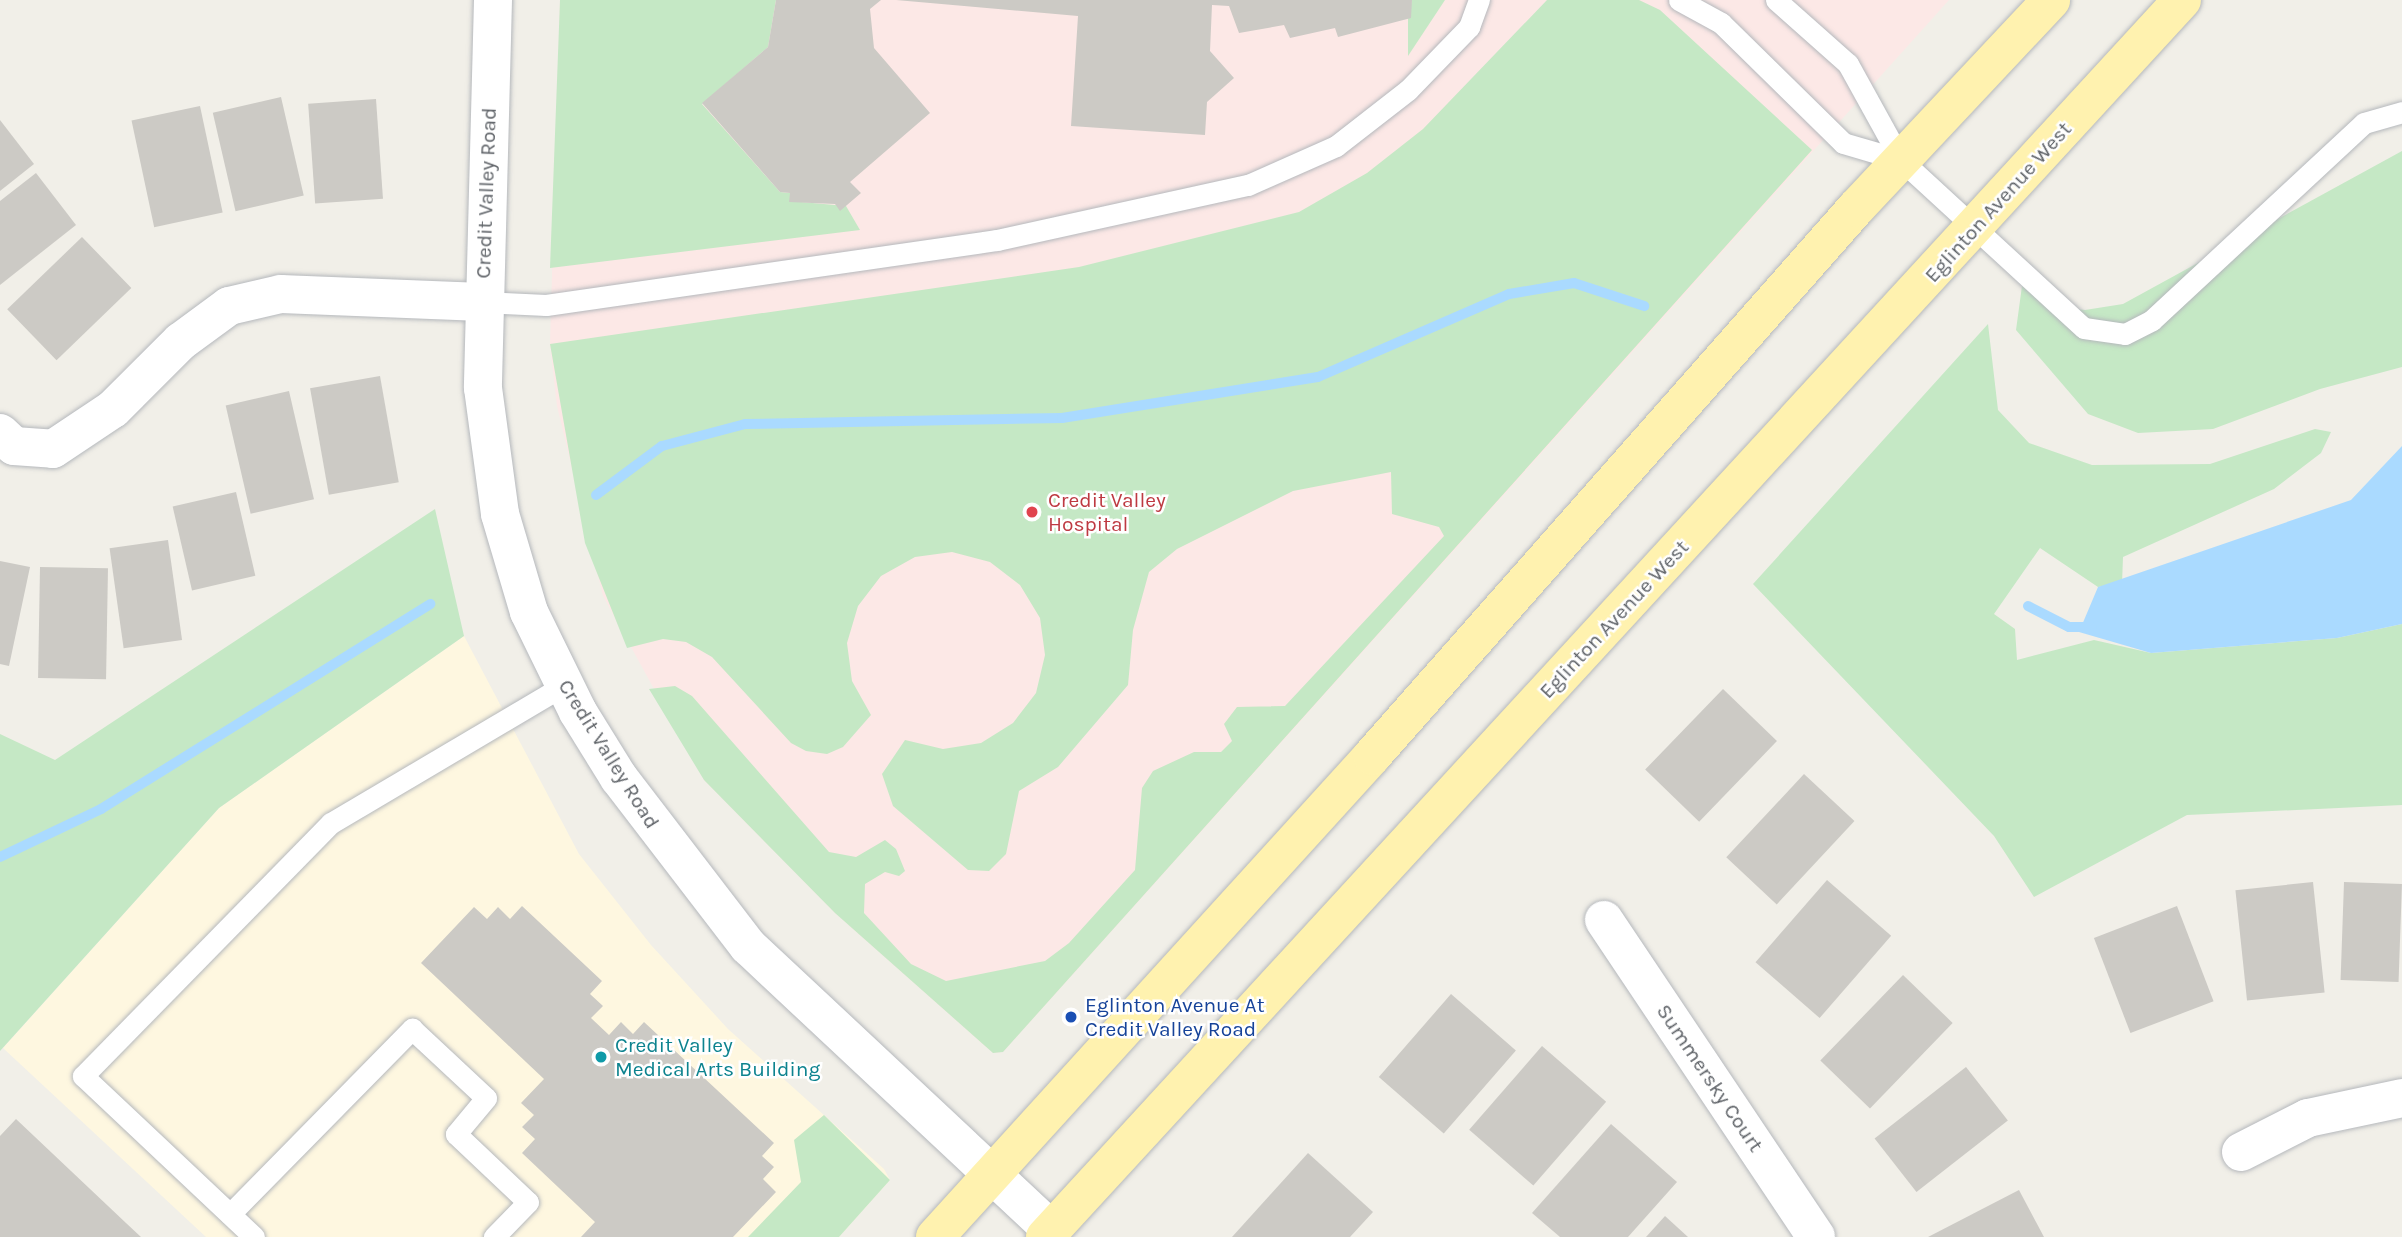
<!DOCTYPE html>
<style>
body{margin:0}
#map{position:relative;width:2402px;height:1237px;overflow:hidden;background:#f1efe8;font-family:Karla,sans-serif}
div>[style]{position:absolute}
[style*='--x']{left:calc(var(--x)*1px);top:calc(var(--y)*1px);width:calc(var(--w)*1px);rotate:calc(var(--a)*1deg)}
.commercial>*{inset:0;background:#fef7e0}
.medical>*{inset:0;background:#fce8e6}
.green>*{inset:0;background:#c5e8c5}
.water>*{inset:0;background:#aadaff}
.stream>*{height:10px;margin:-5px;padding:0 5px;transform-origin:5px;border-radius:5px;background:#aadaff}
.building>*{inset:0;background:#cccac5;transform-origin:0 0}
.roads{filter:drop-shadow(0 0 2px #b5b8bc) drop-shadow(0 0 2px #b5b8bc)}
.service>*{height:21px;margin:-10.5px;padding:0 10.5px;transform-origin:10.5px;border-radius:10.5px;background:#fff}
.minor>*{height:38px;margin:-19px;padding:0 19px;transform-origin:19px;border-radius:19px;background:#fff}
.tertiary>*{height:38px;margin:-19px;padding:0 19px;transform-origin:19px;border-radius:19px;background:#fff}
.primary>*{height:38px;margin:-19px;padding:0 19px;transform-origin:19px;border-radius:19px;background:#fff2af}
.dots>*{width:19px;height:19px;translate:-50% -50%;box-sizing:border-box;border:4px solid #fff;border-radius:50%}
span{translate:-50% -50%;white-space:nowrap;text-align:center;line-height:1.15;-webkit-text-stroke:5px #fff;paint-order:stroke}
.street-label{font-size:21px;color:#5f6368}
.health-label{font-size:21px;color:#be3a42}
.left{translate:0 -50%;text-align:left}
.transit-label{font-size:21px;color:#164399}
.culture-label{font-size:21px;color:#0d838f}
</style>
<div id="map">
<div class="commercial">
<i style="clip-path:polygon(464px 636px,579px 854px,651px 945px,728px 1029px,884px 1169px,890px 1180px,839px 1237px,206px 1237px,3px 1048px,219px 808px)"></i>
</div>
<div class="medical">
<i style="clip-path:polygon(560px 0,1949px 0,1003px 1052px,993px 1053px,835px 913px,704px 780px,603px 596px,557px 406px,550px 344px)"></i>
</div>
<div class="green">
<i style="clip-path:polygon(560px 0,776px 0,768px 47px,702px 104px,780px 192px,790px 193px,790px 201px,846px 206px,860px 230px,550px 268px)"></i>
<i style="clip-path:polygon(1412px 0,1445px 0,1408px 56px,1408px 18px)"></i>
<i style="clip-path:polygon(1547px 0,1639px 0,1660px 10px,1812px 150px,1003px 1052px,993px 1053px,835px 913px,704px 780px,649px 689px,675px 686px,692px 696px,829px 852px,856px 857px,885px 840px,896px 849px,905px 871px,899px 876px,885px 872px,865px 884px,864px 913px,911px 964px,946px 981px,1045px 961px,1069px 943px,1135px 870px,1142px 788px,1153px 771px,1194px 752px,1221px 752px,1232px 741px,1224px 724px,1237px 707px,1285px 706px,1444px 536px,1439px 527px,1392px 514px,1391px 472px,1293px 491px,1177px 549px,1149px 572px,1133px 630px,1128px 685px,1058px 767px,1019px 791px,1006px 854px,989px 871px,968px 870px,893px 806px,882px 774px,905px 740px,943px 749px,981px 743px,1013px 723px,1036px 693px,1045px 655px,1040px 618px,1020px 585px,990px 562px,952px 552px,915px 557px,881px 576px,858px 606px,847px 643px,852px 681px,871px 715px,843px 747px,827px 754px,806px 751px,791px 743px,712px 657px,686px 642px,663px 639px,627px 648px,585px 543px,550px 344px,1079px 267px,1299px 212px,1367px 173px,1423px 129px)"></i>
<i style="clip-path:polygon(2402px 151px,2402px 367px,2320px 389px,2213px 429px,2138px 433px,2088px 414px,2016px 330px,2022px 286px,2050px 306px,2085px 310px,2123px 304px)"></i>
<i style="clip-path:polygon(1988px 324px,1998px 410px,2029px 443px,2092px 465px,2210px 464px,2315px 429px,2331px 432px,2321px 453px,2274px 489px,2123px 557px,2122px 584px,2098px 587px,2040px 548px,1994px 614px,2015px 629px,2017px 660px,2094px 640px,2151px 653px,2337px 638px,2402px 624px,2402px 805px,2187px 815px,2034px 897px,1994px 836px,1753px 584px)"></i>
<i style="clip-path:polygon(435px 509px,464px 636px,219px 808px,0 1051px,0 734px,55px 760px)"></i>
<i style="clip-path:polygon(824px 1115px,890px 1180px,839px 1237px,748px 1237px,801px 1182px,794px 1140px)"></i>
</div>
<div class="water">
<i style="clip-path:polygon(2402px 446px,2402px 624px,2337px 638px,2151px 653px,2079px 632px,2098px 587px,2351px 500px)"></i>
</div>
<div class="stream">
<i style="--x:596;--y:495;--w:82;--a:-36.6"></i>
<i style="--x:662;--y:446;--w:86;--a:-14.8"></i>
<i style="--x:745;--y:424;--w:317;--a:-1.1"></i>
<i style="--x:1062;--y:418;--w:259;--a:-9.1"></i>
<i style="--x:1318;--y:377;--w:208;--a:-23.5"></i>
<i style="--x:1509;--y:294;--w:66;--a:-9.6"></i>
<i style="--x:1574;--y:283;--w:74;--a:18.2"></i>
<i style="--x:2028;--y:606;--w:46;--a:27.1"></i>
<i style="--x:2069;--y:627;--w:23;--a:0"></i>
<i style="--x:0;--y:857;--w:112;--a:-25.4"></i>
<i style="--x:101;--y:809;--w:388;--a:-31.9"></i>
</div>
<div class="building">
<i style="clip-path:polygon(776px 0,881px 0,870px 9px,874px 48px,930px 113px,850px 182px,861px 193px,840px 211px,835px 204px,789px 202px,790px 193px,780px 192px,702px 103px,768px 47px)"></i>
<i style="clip-path:polygon(896px 0,1412px 0,1411px 18px,1338px 37px,1335px 28px,1290px 38px,1284px 25px,1239px 33px,1229px 6px,1212px 5px,1210px 51px,1234px 78px,1207px 102px,1205px 135px,1071px 126px,1078px 16px)"></i>
<i style="left:281px;top:97px;width:101px;height:70px;rotate:77deg"></i>
<i style="left:376px;top:99px;width:100px;height:68px;rotate:86deg"></i>
<i style="left:200px;top:106px;width:109px;height:70px;rotate:78deg"></i>
<i style="clip-path:polygon(0 120px,34px 164px,0 191px)"></i>
<i style="clip-path:polygon(36px 173px,76px 225px,0 285px,0 201px)"></i>
<i style="left:82px;top:237px;width:71px;height:104px;rotate:46deg"></i>
<i style="left:380px;top:376px;width:108px;height:71px;rotate:80deg"></i>
<i style="left:289px;top:391px;width:111px;height:65px;rotate:77deg"></i>
<i style="left:236px;top:492px;width:86px;height:65px;rotate:77deg"></i>
<i style="left:168px;top:540px;width:101px;height:59px;rotate:82deg"></i>
<i style="clip-path:polygon(0 561px,30px 567px,9px 666px,0 664px)"></i>
<i style="left:40px;top:567px;width:68px;height:111px;rotate:1deg"></i>
<i style="left:1723px;top:689px;width:75px;height:112px;rotate:44deg"></i>
<i style="left:1804px;top:774px;width:69px;height:114px;rotate:43deg"></i>
<i style="left:1827px;top:880px;width:85px;height:109px;rotate:41deg"></i>
<i style="left:2313px;top:882px;width:111px;height:78px;rotate:84deg"></i>
<i style="left:2344px;top:882px;width:58px;height:98px;rotate:2deg"></i>
<i style="clip-path:polygon(522px 906px,602px 981px,590px 994px,603px 1006px,591px 1018px,609px 1035px,621px 1022px,633px 1034px,644px 1022px,774px 1143px,762px 1156px,774px 1167px,763px 1179px,776px 1192px,733px 1237px,581px 1237px,595px 1222px,522px 1153px,535px 1139px,522px 1127px,534px 1115px,521px 1103px,544px 1079px,421px 963px,474px 907px,487px 919px,498px 907px,510px 919px)"></i>
<i style="left:2177px;top:906px;width:102px;height:89px;rotate:69deg"></i>
<i style="left:1903px;top:975px;width:69px;height:119px;rotate:44deg"></i>
<i style="left:1451px;top:994px;width:86px;height:110px;rotate:41deg"></i>
<i style="left:1542px;top:1046px;width:85px;height:111px;rotate:41deg"></i>
<i style="left:1966px;top:1067px;width:68px;height:116px;rotate:52deg"></i>
<i style="clip-path:polygon(16px 1119px,126px 1223px,141px 1237px,0 1237px,0 1136px)"></i>
<i style="clip-path:polygon(1611px 1124px,1677px 1182px,1628px 1237px,1560px 1237px,1532px 1213px)"></i>
<i style="clip-path:polygon(1308px 1153px,1373px 1212px,1350px 1237px,1232px 1237px)"></i>
<i style="clip-path:polygon(2019px 1190px,2044px 1237px,1928px 1237px)"></i>
<i style="clip-path:polygon(1665px 1216px,1688px 1237px,1646px 1237px)"></i>
</div>
<div class="roads">
<div class="service">
<i style="--x:1679;--y:0;--w:48;--a:28.7"></i>
<i style="--x:1721;--y:23;--w:171;--a:44.5"></i>
<i style="--x:1843;--y:143;--w:60;--a:16.3"></i>
<i style="--x:1901;--y:160;--w:248;--a:42.6"></i>
<i style="--x:2084;--y:328;--w:41;--a:8.3"></i>
<i style="--x:2125;--y:334;--w:30;--a:-27"></i>
<i style="--x:2152;--y:320;--w:289;--a:-42.9"></i>
<i style="--x:2364;--y:123;--w:40;--a:-16"></i>
<i style="--x:1776;--y:0;--w:96;--a:41.6"></i>
<i style="--x:1848;--y:64;--w:110;--a:61.1"></i>
<i style="--x:482;--y:302;--w:64;--a:2.7"></i>
<i style="--x:546;--y:305;--w:456;--a:-8.2"></i>
<i style="--x:997;--y:240;--w:257;--a:-12.4"></i>
<i style="--x:1248;--y:185;--w:96;--a:-23.9"></i>
<i style="--x:1336;--y:146;--w:91;--a:-37.9"></i>
<i style="--x:1408;--y:90;--w:88;--a:-45.9"></i>
<i style="--x:1469;--y:27;--w:29;--a:-70"></i>
<i style="--x:230;--y:1214;--w:260;--a:-45.5"></i>
<i style="--x:412;--y:1029;--w:101;--a:43"></i>
<i style="--x:486;--y:1098;--w:47;--a:129.8"></i>
<i style="--x:456;--y:1134;--w:99;--a:43.4"></i>
<i style="--x:528;--y:1202;--w:49;--a:134.2"></i>
<i style="--x:254;--y:1237;--w:235;--a:-136.7"></i>
<i style="--x:83;--y:1076;--w:354;--a:-45.6"></i>
<i style="--x:331;--y:823;--w:271;--a:-30.6"></i>
</div>
<div class="minor">
<i style="--x:0;--y:433;--w:19;--a:43"></i>
<i style="--x:14;--y:446;--w:39;--a:4"></i>
<i style="--x:53;--y:449;--w:72;--a:-33.7"></i>
<i style="--x:113;--y:409;--w:95;--a:-45"></i>
<i style="--x:180;--y:342;--w:61;--a:-36.3"></i>
<i style="--x:229;--y:306;--w:53;--a:-13"></i>
<i style="--x:281;--y:294;--w:201;--a:2.3"></i>
<i style="--x:1604;--y:920;--w:381;--a:56.2"></i>
<i style="--x:2241;--y:1152;--w:75;--a:-26.9"></i>
<i style="--x:2308;--y:1118;--w:96;--a:-12"></i>
</div>
<div class="tertiary">
<i style="--x:493;--y:0;--w:388;--a:91.5"></i>
<i style="--x:483;--y:388;--w:127;--a:82.3"></i>
<i style="--x:500;--y:514;--w:102;--a:73.5"></i>
<i style="--x:529;--y:612;--w:111;--a:63.9"></i>
<i style="--x:578;--y:712;--w:78;--a:58.2"></i>
<i style="--x:619;--y:778;--w:212;--a:52.5"></i>
<i style="--x:748;--y:946;--w:415;--a:43.1"></i>
</div>
<div class="primary">
<i style="--x:935;--y:1237;--w:650;--a:-47.74"></i>
<i style="--x:1372;--y:756;--w:731;--a:-48.55"></i>
<i style="--x:1856;--y:208;--w:285;--a:-46.8"></i>
<i style="--x:1045;--y:1237;--w:1680;--a:-47.41"></i>
</div>
</div>
<div class="dots">
<i style="left:1032px;top:512px;background:#e0444e"></i>
<i style="left:1071px;top:1017px;background:#1a4fb4"></i>
<i style="left:601px;top:1057px;background:#0f9aa8"></i>
</div>
<div class="street-label">
<span style="left:486px;top:193px;rotate:-88deg">Credit Valley Road</span>
<span style="left:1998px;top:202px;rotate:-48deg">Eglinton Avenue West</span>
<span style="left:1614px;top:619px;rotate:-47deg">Eglinton Avenue West</span>
<span style="left:609px;top:754px;rotate:58deg">Credit Valley Road</span>
<span style="left:1710px;top:1078px;rotate:56deg">Summersky Court</span>
</div>
<div class="health-label">
<span class="left" style="left:1048px;top:512px">Credit Valley<br>Hospital</span>
</div>
<div class="transit-label">
<span class="left" style="left:1085px;top:1017px">Eglinton Avenue At<br>Credit Valley Road</span>
</div>
<div class="culture-label">
<span class="left" style="left:615px;top:1057px">Credit Valley<br>Medical Arts Building</span>
</div>
</div>
